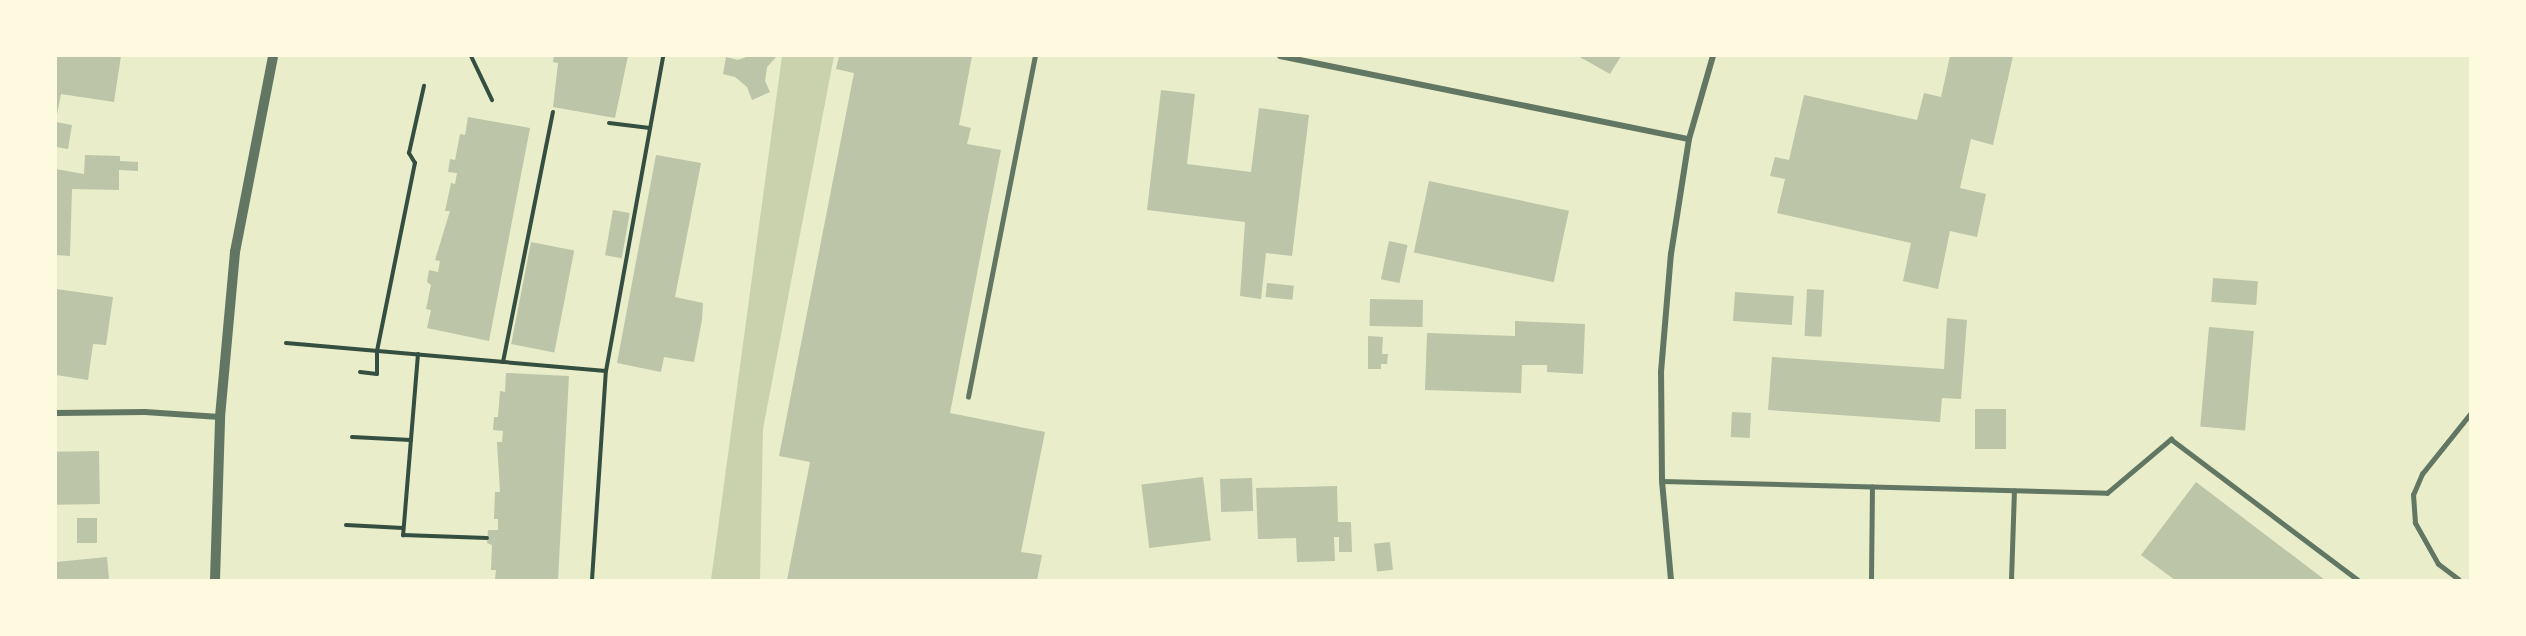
<!DOCTYPE html>
<style>
body{margin:0}
#map{position:relative;width:2526px;height:636px;overflow:hidden;background:#e9edc9;font-family:"IBM Plex Serif",serif}
div>[style]{position:absolute}
[style*='--x']{left:calc(var(--x)*1px);top:calc(var(--y)*1px);width:calc(var(--w)*1px);rotate:calc(var(--a)*1deg)}
.green>*{inset:0;background:#cad2ad}
.building>*{inset:0;background:#bcc5a7;transform-origin:0 0}
.path>*{height:4px;margin:-2px;padding:0 2px;transform-origin:2px;border-radius:2px;background:#344e41}
.service>*{height:4.5px;margin:-2.25px;padding:0 2.25px;transform-origin:2.25px;border-radius:2.25px;background:#617663}
.minor>*{height:6px;margin:-3px;padding:0 3px;transform-origin:3px;border-radius:3px;background:#617663}
.tertiary>*{height:10px;margin:-5px;padding:0 5px;transform-origin:5px;border-radius:5px;background:#617663}
span{translate:-50% -50%;white-space:nowrap;text-align:center;line-height:1.15;-webkit-text-stroke:4.5px #fefae0;paint-order:stroke}
.frame{position:absolute;inset:0;border:57px solid #fefae0;pointer-events:none}
</style>
<div id="map">
<div class="green">
<i style="clip-path:polygon(782px 56px,834px 56px,763px 429px,760px 580px,711px 580px)"></i>
</div>
<div class="building">
<i style="clip-path:polygon(56px 56px,121px 56px,114px 102px,61px 94px,56px 120px)"></i>
<i style="clip-path:polygon(554px 56px,628px 56px,615px 118px,553px 107px,558px 63px,553px 62px)"></i>
<i style="clip-path:polygon(749px 56px,777px 56px,767px 67px,765px 81px,770px 92px,752px 100px,747px 87px,735px 77px,723px 74px,726px 57px,738px 60px)"></i>
<i style="clip-path:polygon(839px 56px,972px 56px,959px 125px,971px 128px,967px 144px,1001px 150px,950px 413px,1045px 432px,1021px 552px,1042px 555px,1037px 580px,787px 580px,810px 462px,779px 456px,854px 73px,836px 69px)"></i>
<i style="clip-path:polygon(1578px 56px,1621px 56px,1610px 74px)"></i>
<i style="clip-path:polygon(1950px 56px,2013px 56px,1993px 145px,1971px 139px,1960px 188px,1986px 194px,1977px 237px,1950px 231px,1938px 289px,1903px 281px,1911px 243px,1777px 213px,1785px 179px,1770px 176px,1775px 157px,1789px 160px,1804px 95px,1917px 120px,1924px 93px,1941px 97px)"></i>
<i style="clip-path:polygon(1161px 90px,1195px 94px,1187px 164px,1251px 172px,1259px 108px,1309px 115px,1292px 256px,1266px 253px,1261px 299px,1240px 296px,1245px 222px,1147px 210px)"></i>
<i style="clip-path:polygon(468px 117px,530px 128px,489px 341px,427px 328px,431px 310px,426px 309px,431px 285px,427px 282px,429px 270px,438px 272px,440px 261px,435px 260px,450px 211px,445px 211px,451px 183px,455px 184px,457px 173px,448px 172px,450px 159px,455px 160px,460px 134px,465px 135px)"></i>
<i style="clip-path:polygon(56px 122px,72px 125px,68px 149px,56px 147px)"></i>
<i style="clip-path:polygon(85px 155px,120px 156px,120px 161px,138px 162px,138px 171px,119px 170px,119px 190px,72px 189px,70px 256px,56px 255px,56px 169px,84px 174px)"></i>
<i style="clip-path:polygon(656px 155px,701px 163px,675px 297px,703px 303px,702px 320px,694px 362px,664px 357px,661px 372px,617px 363px)"></i>
<i style="left:1429px;top:181px;width:143px;height:73px;rotate:12deg"></i>
<i style="left:613px;top:210px;width:17px;height:46px;rotate:10deg"></i>
<i style="left:1389px;top:241px;width:19px;height:39px;rotate:12deg"></i>
<i style="left:531px;top:242px;width:44px;height:104px;rotate:11deg"></i>
<i style="left:2213px;top:278px;width:45px;height:24px;rotate:4deg"></i>
<i style="left:1267px;top:283px;width:27px;height:14px;rotate:6deg"></i>
<i style="clip-path:polygon(56px 289px,113px 297px,106px 345px,93px 344px,88px 380px,56px 375px)"></i>
<i style="left:1807px;top:289px;width:17px;height:47px;rotate:3deg"></i>
<i style="left:1735px;top:292px;width:59px;height:29px;rotate:4deg"></i>
<i style="left:1370px;top:299px;width:53px;height:27px;rotate:1deg"></i>
<i style="clip-path:polygon(1947px 318px,1967px 320px,1961px 399px,1942px 398px,1940px 422px,1768px 410px,1772px 357px,1944px 369px)"></i>
<i style="clip-path:polygon(1515px 321px,1585px 324px,1583px 374px,1547px 372px,1547px 365px,1522px 365px,1521px 393px,1425px 390px,1427px 333px,1515px 336px)"></i>
<i style="left:2209px;top:327px;width:45px;height:100px;rotate:5deg"></i>
<i style="clip-path:polygon(1368px 336px,1383px 337px,1382px 354px,1388px 354px,1387px 364px,1381px 364px,1381px 369px,1368px 369px)"></i>
<i style="clip-path:polygon(506px 373px,569px 376px,558px 580px,495px 580px,496px 570px,491px 570px,492px 545px,487px 543px,488px 530px,498px 530px,498px 519px,494px 519px,495px 492px,500px 492px,497px 442px,502px 442px,503px 431px,493px 430px,494px 417px,498px 417px,500px 391px,505px 392px)"></i>
<i style="left:1975px;top:409px;width:31px;height:40px"></i>
<i style="left:1732px;top:412px;width:19px;height:25px;rotate:3deg"></i>
<i style="left:99px;top:451px;width:53px;height:43px;rotate:89deg"></i>
<i style="left:1203px;top:477px;width:64px;height:62px;rotate:83deg"></i>
<i style="left:1252px;top:478px;width:33px;height:32px;rotate:88deg"></i>
<i style="clip-path:polygon(2196px 482px,2325px 580px,2175px 580px,2141px 555px)"></i>
<i style="clip-path:polygon(1337px 486px,1338px 522px,1351px 522px,1352px 552px,1339px 552px,1339px 537px,1334px 537px,1335px 561px,1297px 562px,1296px 538px,1258px 539px,1256px 488px)"></i>
<i style="left:77px;top:518px;width:20px;height:25px"></i>
<i style="left:1390px;top:542px;width:28px;height:16px;rotate:84deg"></i>
<i style="clip-path:polygon(107px 557px,109px 579px,56px 580px,56px 562px)"></i>
</div>
<div class="path">
<i style="--x:471;--y:56;--w:49;--a:64.5"></i>
<i style="--x:609;--y:123;--w:41;--a:7"></i>
<i style="--x:286;--y:343;--w:321;--a:5"></i>
<i style="--x:418;--y:354;--w:182;--a:94.7"></i>
<i style="--x:403;--y:535;--w:84;--a:2"></i>
<i style="--x:503;--y:362;--w:255;--a:-78.7"></i>
<i style="--x:360;--y:372;--w:17;--a:7"></i>
<i style="--x:377;--y:374;--w:23;--a:-90"></i>
<i style="--x:377;--y:351;--w:192;--a:-78.6"></i>
<i style="--x:415;--y:163;--w:12;--a:-121"></i>
<i style="--x:409;--y:153;--w:69;--a:-77.4"></i>
<i style="--x:352;--y:437;--w:59;--a:2.9"></i>
<i style="--x:346;--y:525;--w:57;--a:3"></i>
<i style="--x:592;--y:580;--w:209;--a:-86.2"></i>
<i style="--x:606;--y:371;--w:320;--a:-79.7"></i>
</div>
<div class="service">
<i style="--x:968;--y:397;--w:348;--a:-78.9"></i>
<i style="--x:1662;--y:481;--w:445;--a:1.5"></i>
<i style="--x:2107;--y:493;--w:84;--a:-40.2"></i>
<i style="--x:2171;--y:439;--w:234;--a:37"></i>
<i style="--x:1871;--y:580;--w:93;--a:-89.4"></i>
<i style="--x:2011;--y:580;--w:89;--a:-88.1"></i>
<i style="--x:2459;--y:580;--w:26;--a:-143"></i>
<i style="--x:2438;--y:564;--w:47;--a:-119.3"></i>
<i style="--x:2415;--y:523;--w:28;--a:-94"></i>
<i style="--x:2413;--y:495;--w:23;--a:-67"></i>
<i style="--x:2422;--y:474;--w:77;--a:-51.3"></i>
</div>
<div class="minor">
<i style="--x:1280;--y:56;--w:417;--a:11.5"></i>
<i style="--x:56;--y:413;--w:89;--a:-0.6"></i>
<i style="--x:145;--y:412;--w:75;--a:3.8"></i>
<i style="--x:1671;--y:580;--w:99;--a:-95.2"></i>
<i style="--x:1662;--y:481;--w:109;--a:-90.5"></i>
<i style="--x:1661;--y:372;--w:118;--a:-85.2"></i>
<i style="--x:1671;--y:254;--w:116;--a:-81.1"></i>
<i style="--x:1689;--y:139;--w:86;--a:-73.9"></i>
</div>
<div class="tertiary">
<i style="--x:215;--y:580;--w:163;--a:-88.2"></i>
<i style="--x:220;--y:417;--w:166;--a:-84.8"></i>
<i style="--x:235;--y:252;--w:200;--a:-79"></i>
</div>
<div class="frame"></div>
</div>
